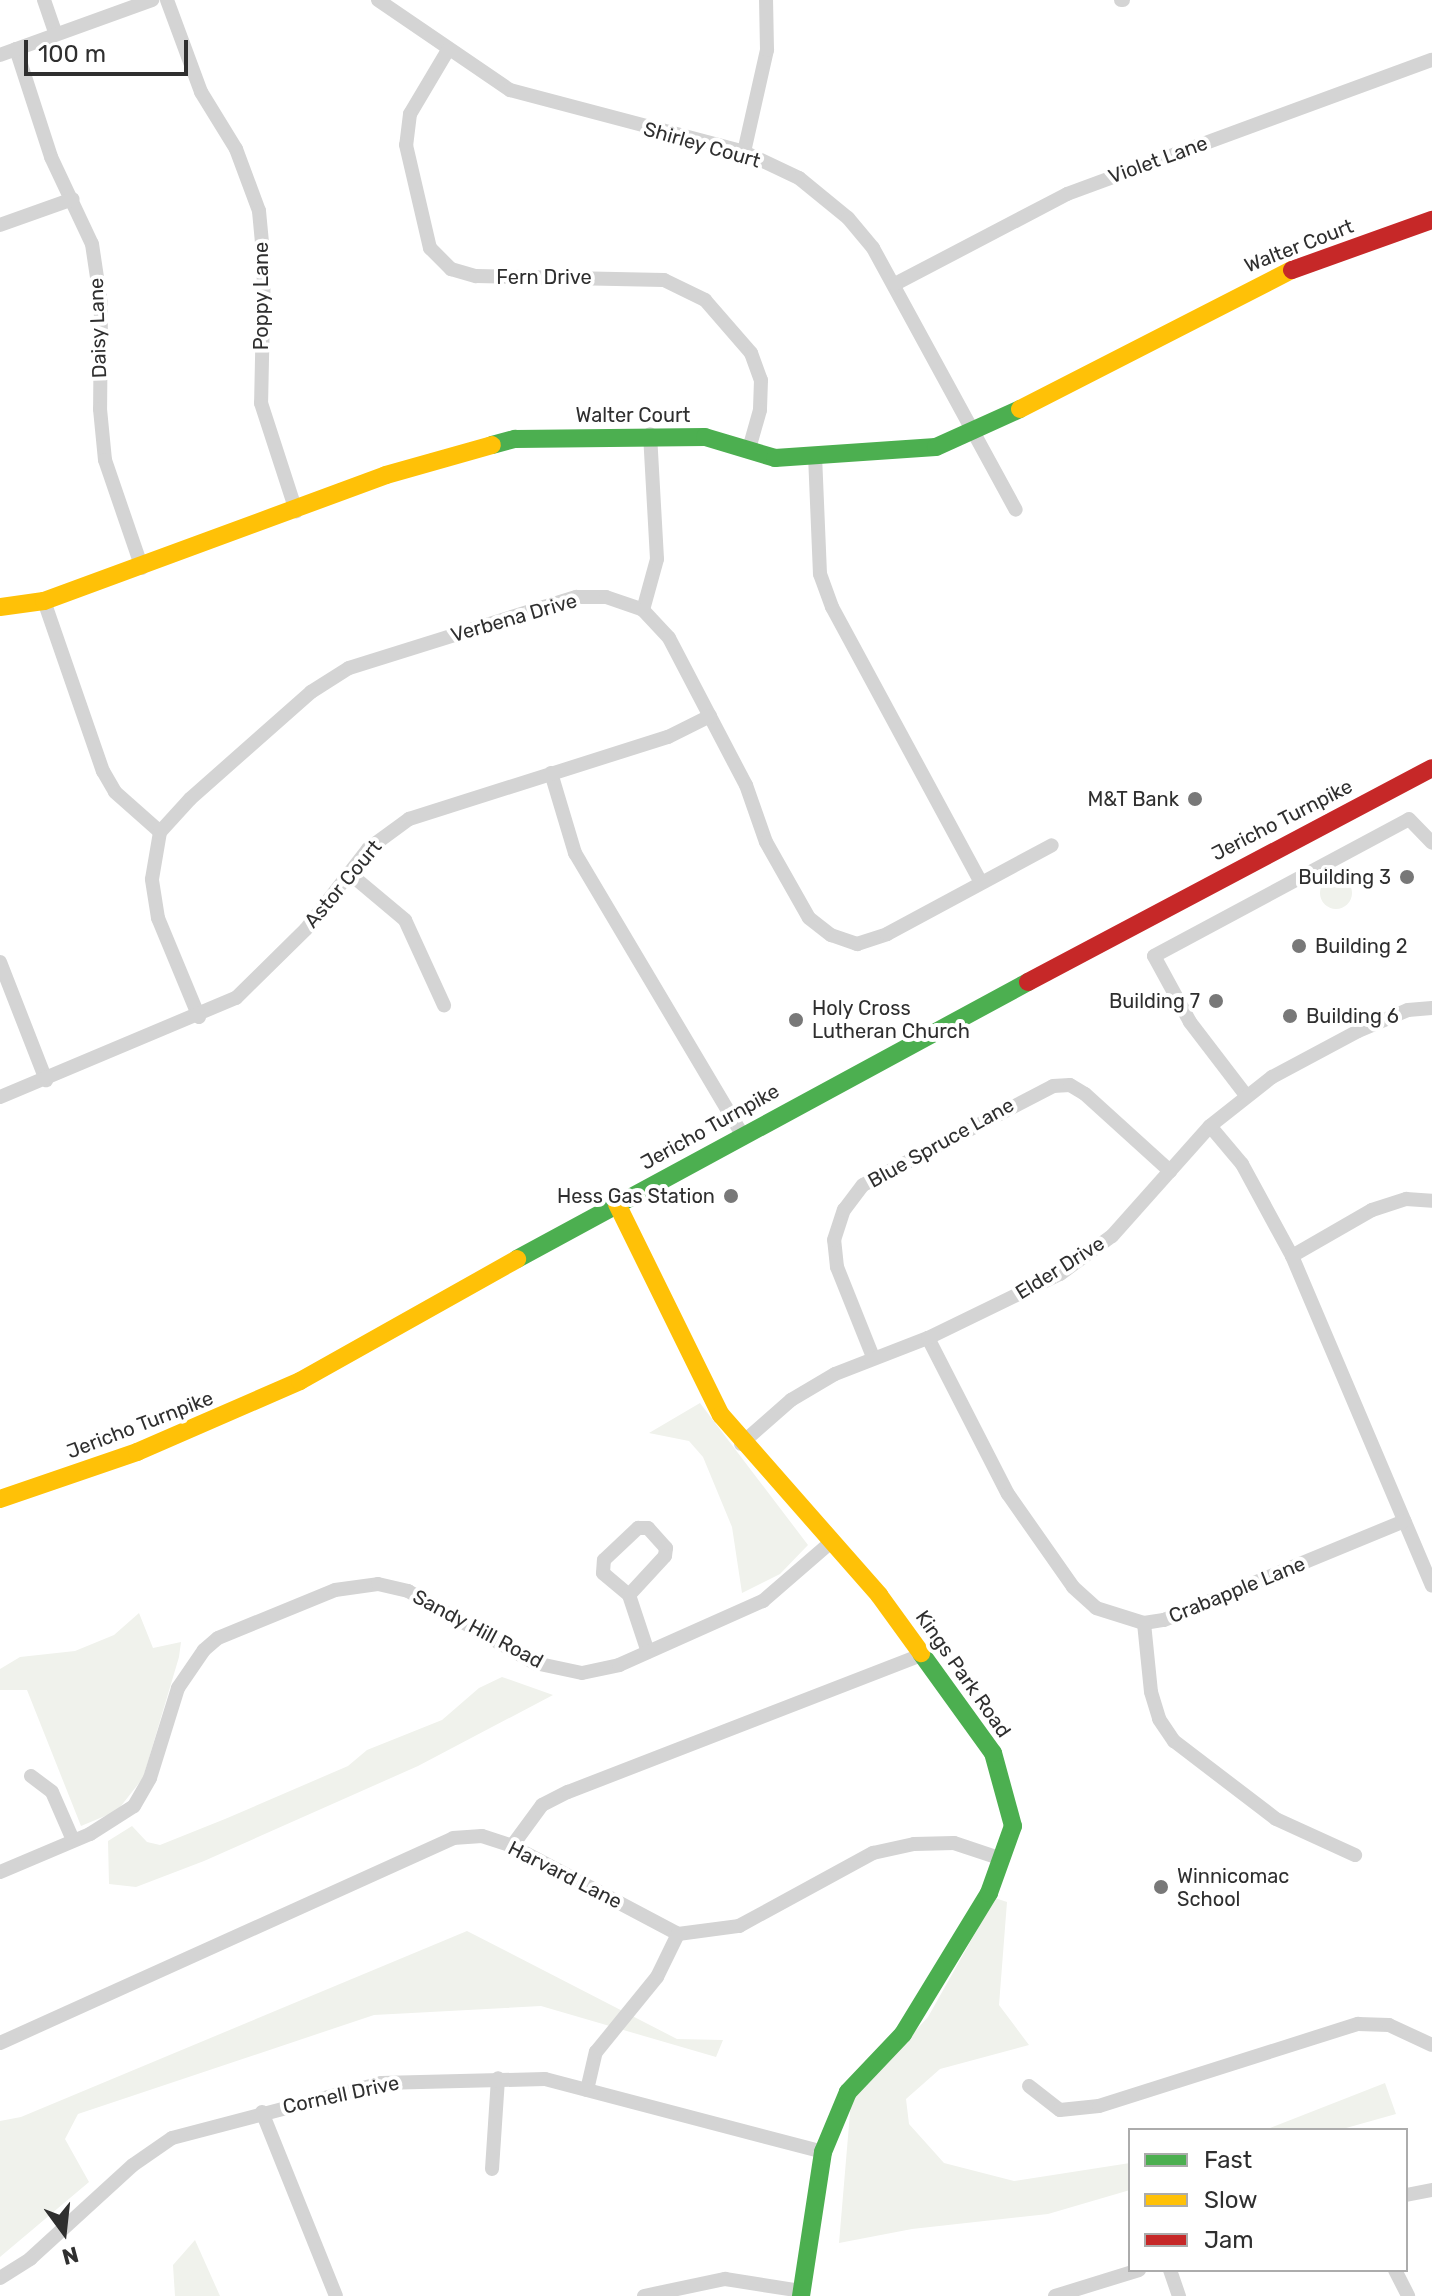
<!DOCTYPE html>
<style>
body{margin:0}
#map{position:relative;width:1432px;height:2296px;overflow:hidden;background:#fff;font-family:Rubik,sans-serif}
div>[style]{position:absolute}
[style*='--x']{left:calc(var(--x)*1px);top:calc(var(--y)*1px);width:calc(var(--w)*1px);rotate:calc(var(--a)*1deg)}
.green>*{inset:0;background:#f0f2ec}
.round{border-radius:50%}
.street>*{height:14px;margin:-7px;padding:0 7px;transform-origin:7px;border-radius:7px;background:#d4d4d4}
.fast>*{height:18px;margin:-9px;padding:0 9px;transform-origin:9px;border-radius:9px;background:#4caf50}
.slow>*{height:18px;margin:-9px;padding:0 9px;transform-origin:9px;border-radius:9px;background:#ffc107}
.jam>*{height:18px;margin:-9px;padding:0 9px;transform-origin:9px;border-radius:9px;background:#c62828}
.dots>*{width:22px;height:22px;translate:-50% -50%;box-sizing:border-box;border:4px solid #fff;border-radius:50%}
span{translate:-50% -50%;white-space:nowrap;text-align:center;line-height:1.15;-webkit-text-stroke:8px #fff;paint-order:stroke}
.street-label{font-size:20px;color:#2f2f2f}
.poi-label{font-size:20px;color:#2f2f2f}
.right{translate:-100% -50%;text-align:right}
.left{translate:0 -50%;text-align:left}
.legend{position:absolute;left:1128px;top:2128px;width:280px;height:144px;box-sizing:border-box;background:#fff;border:2px solid #acacac;margin:0;padding:10px 14px;list-style:none;font-size:24px;color:#2f2f2f}
.legend li{display:flex;align-items:center;gap:16px;height:40px}
.legend b{width:40px;border:2px solid #acacac}
.north{position:absolute;left:24px;top:2192px;width:80px;height:80px;-webkit-text-stroke:6px #fff;paint-order:stroke;rotate:165deg;font-size:22px;font-weight:700;line-height:32px;text-align:center;color:#2f2f2f}
.north::after{content:'';display:block;margin:auto;width:28px;height:36px;background:#2f2f2f;clip-path:polygon(50% 0,100% 100%,50% 72%,0 100%)}
.scale{position:absolute;left:24px;top:40px;width:164px;height:36px;box-sizing:border-box;border:4px solid #2f2f2f;border-top:0;padding-left:10px;font-size:24px;line-height:28px;white-space:nowrap;color:#2f2f2f;-webkit-text-stroke:6px #fff;paint-order:stroke}
</style>
<div id="map">
<div class="green">
<i class="round" style="left:1320px;top:877px;width:32px;height:32px"></i>
<i style="clip-path:polygon(700px 1403px,808px 1545px,780px 1574px,742px 1593px,732px 1527px,703px 1457px,689px 1441px,649px 1433px)"></i>
<i style="clip-path:polygon(139px 1613px,153px 1648px,181px 1642px,179px 1657px,143px 1778px,117px 1811px,81px 1826px,27px 1690px,0 1690px,0 1669px,20px 1657px,75px 1651px,114px 1635px)"></i>
<i style="clip-path:polygon(502px 1677px,553px 1695px,418px 1766px,204px 1861px,136px 1887px,109px 1884px,108px 1841px,132px 1826px,147px 1842px,160px 1845px,225px 1819px,348px 1766px,367px 1750px,442px 1720px,479px 1688px)"></i>
<i style="clip-path:polygon(995px 1898px,1007px 1902px,999px 2005px,1029px 2045px,940px 2069px,906px 2099px,909px 2124px,944px 2163px,1014px 2181px,1130px 2163px,1130px 2190px,1048px 2214px,912px 2229px,839px 2243px,851px 2101px,928px 2017px)"></i>
<i style="clip-path:polygon(467px 1931px,677px 2039px,723px 2040px,716px 2057px,541px 2006px,374px 2015px,78px 2114px,65px 2139px,89px 2182px,0 2257px,0 2121px,21px 2117px)"></i>
<i style="clip-path:polygon(1385px 2083px,1396px 2114px,1339px 2130px,1265px 2130px)"></i>
<i style="clip-path:polygon(195px 2240px,220px 2296px,175px 2296px,173px 2265px)"></i>
</div>
<div class="street">
<i style="--x:44;--y:0;--w:34;--a:71"></i>
<i style="--x:167;--y:0;--w:98;--a:69.7"></i>
<i style="--x:201;--y:92;--w:67;--a:58.4"></i>
<i style="--x:236;--y:149;--w:66;--a:69.6"></i>
<i style="--x:259;--y:211;--w:53;--a:84.6"></i>
<i style="--x:264;--y:264;--w:139;--a:91.2"></i>
<i style="--x:261;--y:403;--w:114;--a:72"></i>
<i style="--x:378;--y:0;--w:160;--a:34.3"></i>
<i style="--x:510;--y:90;--w:242;--a:14.8"></i>
<i style="--x:744;--y:152;--w:61;--a:25.3"></i>
<i style="--x:799;--y:178;--w:63;--a:39.2"></i>
<i style="--x:848;--y:218;--w:39;--a:50"></i>
<i style="--x:873;--y:248;--w:298;--a:61.4"></i>
<i style="--x:1121;--y:0;--w:2;--a:0"></i>
<i style="--x:16;--y:49;--w:114;--a:72"></i>
<i style="--x:51;--y:157;--w:96;--a:64.8"></i>
<i style="--x:92;--y:244;--w:61;--a:81.5"></i>
<i style="--x:101;--y:304;--w:105;--a:90.5"></i>
<i style="--x:100;--y:409;--w:51;--a:84.4"></i>
<i style="--x:105;--y:460;--w:114;--a:71.1"></i>
<i style="--x:448;--y:50;--w:74;--a:120.7"></i>
<i style="--x:410;--y:114;--w:31;--a:97"></i>
<i style="--x:406;--y:145;--w:106;--a:76.9"></i>
<i style="--x:430;--y:248;--w:30;--a:45"></i>
<i style="--x:451;--y:269;--w:26;--a:16"></i>
<i style="--x:476;--y:276;--w:188;--a:1.2"></i>
<i style="--x:664;--y:280;--w:46;--a:26"></i>
<i style="--x:705;--y:300;--w:70;--a:49"></i>
<i style="--x:751;--y:353;--w:29;--a:70"></i>
<i style="--x:761;--y:380;--w:30;--a:92"></i>
<i style="--x:760;--y:410;--w:41;--a:105.8"></i>
<i style="--x:0;--y:55;--w:162;--a:-19.9"></i>
<i style="--x:744;--y:152;--w:105;--a:-77.3"></i>
<i style="--x:767;--y:50;--w:50;--a:-91.1"></i>
<i style="--x:0;--y:225;--w:77;--a:-19.6"></i>
<i style="--x:895;--y:284;--w:194;--a:-27.6"></i>
<i style="--x:1067;--y:194;--w:389;--a:-20.2"></i>
<i style="--x:815;--y:455;--w:119;--a:87.6"></i>
<i style="--x:820;--y:574;--w:35;--a:70"></i>
<i style="--x:832;--y:607;--w:313;--a:61.6"></i>
<i style="--x:44;--y:601;--w:180;--a:70.9"></i>
<i style="--x:103;--y:771;--w:24;--a:60"></i>
<i style="--x:115;--y:792;--w:60;--a:41.6"></i>
<i style="--x:643;--y:610;--w:53;--a:-74.6"></i>
<i style="--x:657;--y:559;--w:125;--a:-93.2"></i>
<i style="--x:551;--y:773;--w:84;--a:73.3"></i>
<i style="--x:575;--y:853;--w:326;--a:59.3"></i>
<i style="--x:349;--y:873;--w:73;--a:40"></i>
<i style="--x:405;--y:920;--w:94;--a:65.4"></i>
<i style="--x:0;--y:962;--w:127;--a:68.7"></i>
<i style="--x:199;--y:1017;--w:107;--a:-112.5"></i>
<i style="--x:158;--y:918;--w:39;--a:-99"></i>
<i style="--x:152;--y:879;--w:48;--a:-80.3"></i>
<i style="--x:160;--y:832;--w:45;--a:-47.7"></i>
<i style="--x:190;--y:799;--w:162;--a:-41.5"></i>
<i style="--x:311;--y:692;--w:45;--a:-32.3"></i>
<i style="--x:349;--y:668;--w:238;--a:-17.4"></i>
<i style="--x:576;--y:597;--w:30;--a:0"></i>
<i style="--x:606;--y:597;--w:39;--a:19"></i>
<i style="--x:643;--y:610;--w:38;--a:47"></i>
<i style="--x:669;--y:638;--w:166;--a:62.4"></i>
<i style="--x:746;--y:785;--w:60;--a:70.7"></i>
<i style="--x:766;--y:842;--w:87;--a:60.5"></i>
<i style="--x:809;--y:918;--w:28;--a:38"></i>
<i style="--x:831;--y:935;--w:28;--a:19"></i>
<i style="--x:857;--y:944;--w:32;--a:-18"></i>
<i style="--x:887;--y:934;--w:187;--a:-28.3"></i>
<i style="--x:1245;--y:1094;--w:91;--a:-127.4"></i>
<i style="--x:1190;--y:1022;--w:75;--a:-118.6"></i>
<i style="--x:1154;--y:956;--w:289;--a:-28.2"></i>
<i style="--x:1409;--y:819;--w:33;--a:46"></i>
<i style="--x:0;--y:1097;--w:256;--a:-22.8"></i>
<i style="--x:236;--y:998;--w:98;--a:-44.6"></i>
<i style="--x:306;--y:929;--w:101;--a:-52.2"></i>
<i style="--x:368;--y:849;--w:51;--a:-36.2"></i>
<i style="--x:409;--y:819;--w:272;--a:-17.6"></i>
<i style="--x:668;--y:737;--w:47;--a:-26.6"></i>
<i style="--x:1210;--y:1126;--w:50;--a:49.9"></i>
<i style="--x:1242;--y:1164;--w:105;--a:61.5"></i>
<i style="--x:1292;--y:1256;--w:358;--a:67"></i>
<i style="--x:1292;--y:1256;--w:92;--a:-29.9"></i>
<i style="--x:1372;--y:1210;--w:36;--a:-18"></i>
<i style="--x:1406;--y:1199;--w:26;--a:4"></i>
<i style="--x:928;--y:1338;--w:175;--a:62.9"></i>
<i style="--x:1008;--y:1494;--w:113;--a:55"></i>
<i style="--x:1073;--y:1587;--w:31;--a:42"></i>
<i style="--x:1096;--y:1608;--w:50;--a:17.4"></i>
<i style="--x:1144;--y:1623;--w:20;--a:-9"></i>
<i style="--x:1164;--y:1620;--w:260;--a:-22.4"></i>
<i style="--x:873;--y:1357;--w:97;--a:-111.8"></i>
<i style="--x:837;--y:1267;--w:27;--a:-96"></i>
<i style="--x:834;--y:1240;--w:32;--a:-72"></i>
<i style="--x:844;--y:1210;--w:31;--a:-53"></i>
<i style="--x:863;--y:1185;--w:214;--a:-27.5"></i>
<i style="--x:1053;--y:1086;--w:17;--a:-3"></i>
<i style="--x:1070;--y:1085;--w:17;--a:31"></i>
<i style="--x:1085;--y:1094;--w:115;--a:42.2"></i>
<i style="--x:741;--y:1444;--w:67;--a:-41.3"></i>
<i style="--x:791;--y:1400;--w:51;--a:-30.6"></i>
<i style="--x:835;--y:1374;--w:100;--a:-21.2"></i>
<i style="--x:928;--y:1338;--w:147;--a:-25.9"></i>
<i style="--x:1060;--y:1274;--w:64;--a:-36.2"></i>
<i style="--x:1112;--y:1236;--w:147;--a:-48.3"></i>
<i style="--x:1210;--y:1126;--w:79;--a:-38.3"></i>
<i style="--x:1272;--y:1077;--w:98;--a:-28.1"></i>
<i style="--x:1358;--y:1031;--w:54;--a:-22.8"></i>
<i style="--x:1408;--y:1010;--w:24;--a:-5"></i>
<i style="--x:629;--y:1595;--w:34;--a:-140"></i>
<i style="--x:603;--y:1573;--w:13;--a:-86"></i>
<i style="--x:604;--y:1560;--w:47;--a:-43.3"></i>
<i style="--x:638;--y:1528;--w:10;--a:0"></i>
<i style="--x:648;--y:1528;--w:27;--a:48"></i>
<i style="--x:666;--y:1548;--w:8;--a:97"></i>
<i style="--x:665;--y:1556;--w:53;--a:132.7"></i>
<i style="--x:629;--y:1595;--w:60;--a:71.6"></i>
<i style="--x:1144;--y:1623;--w:69;--a:84.2"></i>
<i style="--x:1151;--y:1692;--w:28;--a:73"></i>
<i style="--x:1159;--y:1719;--w:27;--a:56"></i>
<i style="--x:1174;--y:1741;--w:128;--a:37.4"></i>
<i style="--x:1276;--y:1819;--w:87;--a:24.5"></i>
<i style="--x:31;--y:1776;--w:26;--a:37"></i>
<i style="--x:52;--y:1792;--w:52;--a:66.4"></i>
<i style="--x:512;--y:1846;--w:51;--a:-53.8"></i>
<i style="--x:542;--y:1805;--w:29;--a:-27"></i>
<i style="--x:568;--y:1792;--w:381;--a:-21.2"></i>
<i style="--x:0;--y:1872;--w:98;--a:-22.9"></i>
<i style="--x:90;--y:1834;--w:52;--a:-32.5"></i>
<i style="--x:134;--y:1806;--w:32;--a:-60"></i>
<i style="--x:150;--y:1778;--w:94;--a:-72.7"></i>
<i style="--x:178;--y:1688;--w:46;--a:-55.6"></i>
<i style="--x:204;--y:1650;--w:18;--a:-41"></i>
<i style="--x:218;--y:1638;--w:126;--a:-22.3"></i>
<i style="--x:335;--y:1590;--w:43;--a:-7.9"></i>
<i style="--x:378;--y:1584;--w:31;--a:13"></i>
<i style="--x:408;--y:1591;--w:146;--a:29.6"></i>
<i style="--x:535;--y:1663;--w:48;--a:12"></i>
<i style="--x:582;--y:1673;--w:38;--a:-12"></i>
<i style="--x:619;--y:1665;--w:158;--a:-24"></i>
<i style="--x:763;--y:1601;--w:89;--a:-40.9"></i>
<i style="--x:0;--y:2043;--w:497;--a:-24.3"></i>
<i style="--x:453;--y:1838;--w:29;--a:-4"></i>
<i style="--x:482;--y:1836;--w:32;--a:18"></i>
<i style="--x:512;--y:1846;--w:188;--a:27.9"></i>
<i style="--x:678;--y:1934;--w:62;--a:-7.5"></i>
<i style="--x:739;--y:1926;--w:153;--a:-28.6"></i>
<i style="--x:873;--y:1853;--w:42;--a:-12.4"></i>
<i style="--x:914;--y:1844;--w:40;--a:-1.4"></i>
<i style="--x:954;--y:1843;--w:51;--a:18.4"></i>
<i style="--x:1029;--y:2086;--w:39;--a:38"></i>
<i style="--x:1060;--y:2110;--w:39;--a:-6"></i>
<i style="--x:1099;--y:2106;--w:272;--a:-17.6"></i>
<i style="--x:1358;--y:2024;--w:31;--a:2"></i>
<i style="--x:1389;--y:2025;--w:47;--a:24.9"></i>
<i style="--x:587;--y:2090;--w:39;--a:-77"></i>
<i style="--x:596;--y:2052;--w:97;--a:-50.9"></i>
<i style="--x:657;--y:1977;--w:48;--a:-64"></i>
<i style="--x:262;--y:2112;--w:198;--a:68.1"></i>
<i style="--x:492;--y:2169;--w:91;--a:-86.2"></i>
<i style="--x:1406;--y:2195;--w:26;--a:-11"></i>
<i style="--x:1170;--y:2270;--w:28;--a:71"></i>
<i style="--x:1395;--y:2270;--w:29;--a:63"></i>
<i style="--x:0;--y:2278;--w:36;--a:-32"></i>
<i style="--x:30;--y:2259;--w:139;--a:-42.4"></i>
<i style="--x:133;--y:2165;--w:47;--a:-34.7"></i>
<i style="--x:172;--y:2138;--w:216;--a:-14.7"></i>
<i style="--x:381;--y:2083;--w:164;--a:-1.4"></i>
<i style="--x:545;--y:2079;--w:287;--a:14.7"></i>
<i style="--x:644;--y:2296;--w:83;--a:-11.9"></i>
<i style="--x:725;--y:2279;--w:78;--a:8.9"></i>
<i style="--x:1055;--y:2296;--w:88;--a:-17.2"></i>
</div>
<div class="fast">
<i style="--x:492;--y:445;--w:24;--a:-15"></i>
<i style="--x:515;--y:439;--w:190;--a:-0.6"></i>
<i style="--x:705;--y:437;--w:73;--a:16.7"></i>
<i style="--x:775;--y:458;--w:161;--a:-3.9"></i>
<i style="--x:936;--y:447;--w:92;--a:-24.3"></i>
<i style="--x:517;--y:1259;--w:581;--a:-28.46"></i>
<i style="--x:801;--y:2296;--w:146;--a:-81.3"></i>
<i style="--x:823;--y:2152;--w:65;--a:-67.4"></i>
<i style="--x:848;--y:2092;--w:80;--a:-46.5"></i>
<i style="--x:903;--y:2034;--w:165;--a:-58.6"></i>
<i style="--x:989;--y:1893;--w:71;--a:-70.3"></i>
<i style="--x:1013;--y:1826;--w:76;--a:-105.3"></i>
<i style="--x:993;--y:1753;--w:123;--a:-125.8"></i>
</div>
<div class="slow">
<i style="--x:1020;--y:409;--w:305;--a:-27.1"></i>
<i style="--x:0;--y:607;--w:44;--a:-7.8"></i>
<i style="--x:44;--y:601;--w:364;--a:-20.2"></i>
<i style="--x:386;--y:475;--w:110;--a:-15.8"></i>
<i style="--x:617;--y:1204;--w:235;--a:63.8"></i>
<i style="--x:721;--y:1415;--w:240;--a:48.7"></i>
<i style="--x:879;--y:1595;--w:72;--a:54.1"></i>
<i style="--x:0;--y:1499;--w:145;--a:-18.9"></i>
<i style="--x:137;--y:1452;--w:178;--a:-23.5"></i>
<i style="--x:300;--y:1381;--w:249;--a:-29.3"></i>
</div>
<div class="jam">
<i style="--x:1292;--y:270;--w:149;--a:-19.7"></i>
<i style="--x:1028;--y:982;--w:457;--a:-27.9"></i>
</div>
<div class="dots">
<i style="left:1195px;top:799px;background:#787878"></i>
<i style="left:1407px;top:877px;background:#787878"></i>
<i style="left:1299px;top:946px;background:#787878"></i>
<i style="left:1216px;top:1001px;background:#787878"></i>
<i style="left:1290px;top:1016px;background:#787878"></i>
<i style="left:796px;top:1020px;background:#787878"></i>
<i style="left:731px;top:1196px;background:#787878"></i>
<i style="left:1161px;top:1887px;background:#787878"></i>
</div>
<div class="street-label">
<span style="left:702px;top:145px;rotate:16deg">Shirley Court</span>
<span style="left:1158px;top:160px;rotate:-20deg">Violet Lane</span>
<span style="left:1299px;top:246px;rotate:-21deg">Walter Court</span>
<span style="left:544px;top:277px">Fern Drive</span>
<span style="left:261px;top:296px;rotate:-90deg">Poppy Lane</span>
<span style="left:98px;top:328px;rotate:-92deg">Daisy Lane</span>
<span style="left:633px;top:415px">Walter Court</span>
<span style="left:514px;top:618px;rotate:-16deg">Verbena Drive</span>
<span style="left:1282px;top:820px;rotate:-27deg">Jericho Turnpike</span>
<span style="left:343px;top:884px;rotate:-50deg">Astor Court</span>
<span style="left:710px;top:1127px;rotate:-29deg">Jericho Turnpike</span>
<span style="left:941px;top:1143px;rotate:-29deg">Blue Spruce Lane</span>
<span style="left:1060px;top:1268px;rotate:-32deg">Elder Drive</span>
<span style="left:140px;top:1425px;rotate:-21deg">Jericho Turnpike</span>
<span style="left:1237px;top:1590px;rotate:-22deg">Crabapple Lane</span>
<span style="left:478px;top:1629px;rotate:28deg">Sandy Hill Road</span>
<span style="left:963px;top:1674px;rotate:55deg">Kings Park Road</span>
<span style="left:565px;top:1875px;rotate:27deg">Harvard Lane</span>
<span style="left:341px;top:2095px;rotate:-12deg">Cornell Drive</span>
</div>
<div class="poi-label">
<span class="right" style="left:1179px;top:799px">M&amp;T Bank</span>
<span class="right" style="left:1391px;top:877px">Building 3</span>
<span class="left" style="left:1315px;top:946px">Building 2</span>
<span class="right" style="left:1200px;top:1001px">Building 7</span>
<span class="left" style="left:812px;top:1020px">Holy Cross<br>Lutheran Church</span>
<span class="left" style="left:1306px;top:1016px">Building 6</span>
<span class="right" style="left:715px;top:1196px">Hess Gas Station</span>
<span class="left" style="left:1177px;top:1888px">Winnicomac<br>School</span>
</div>
<ul class="legend">
<li><b style="height:10px;background:#4caf50"></b>Fast</li>
<li><b style="height:10px;background:#ffc107"></b>Slow</li>
<li><b style="height:10px;background:#c62828"></b>Jam</li>
</ul>
<div class="north">N</div>
<div class="scale">100 m</div>
</div>
